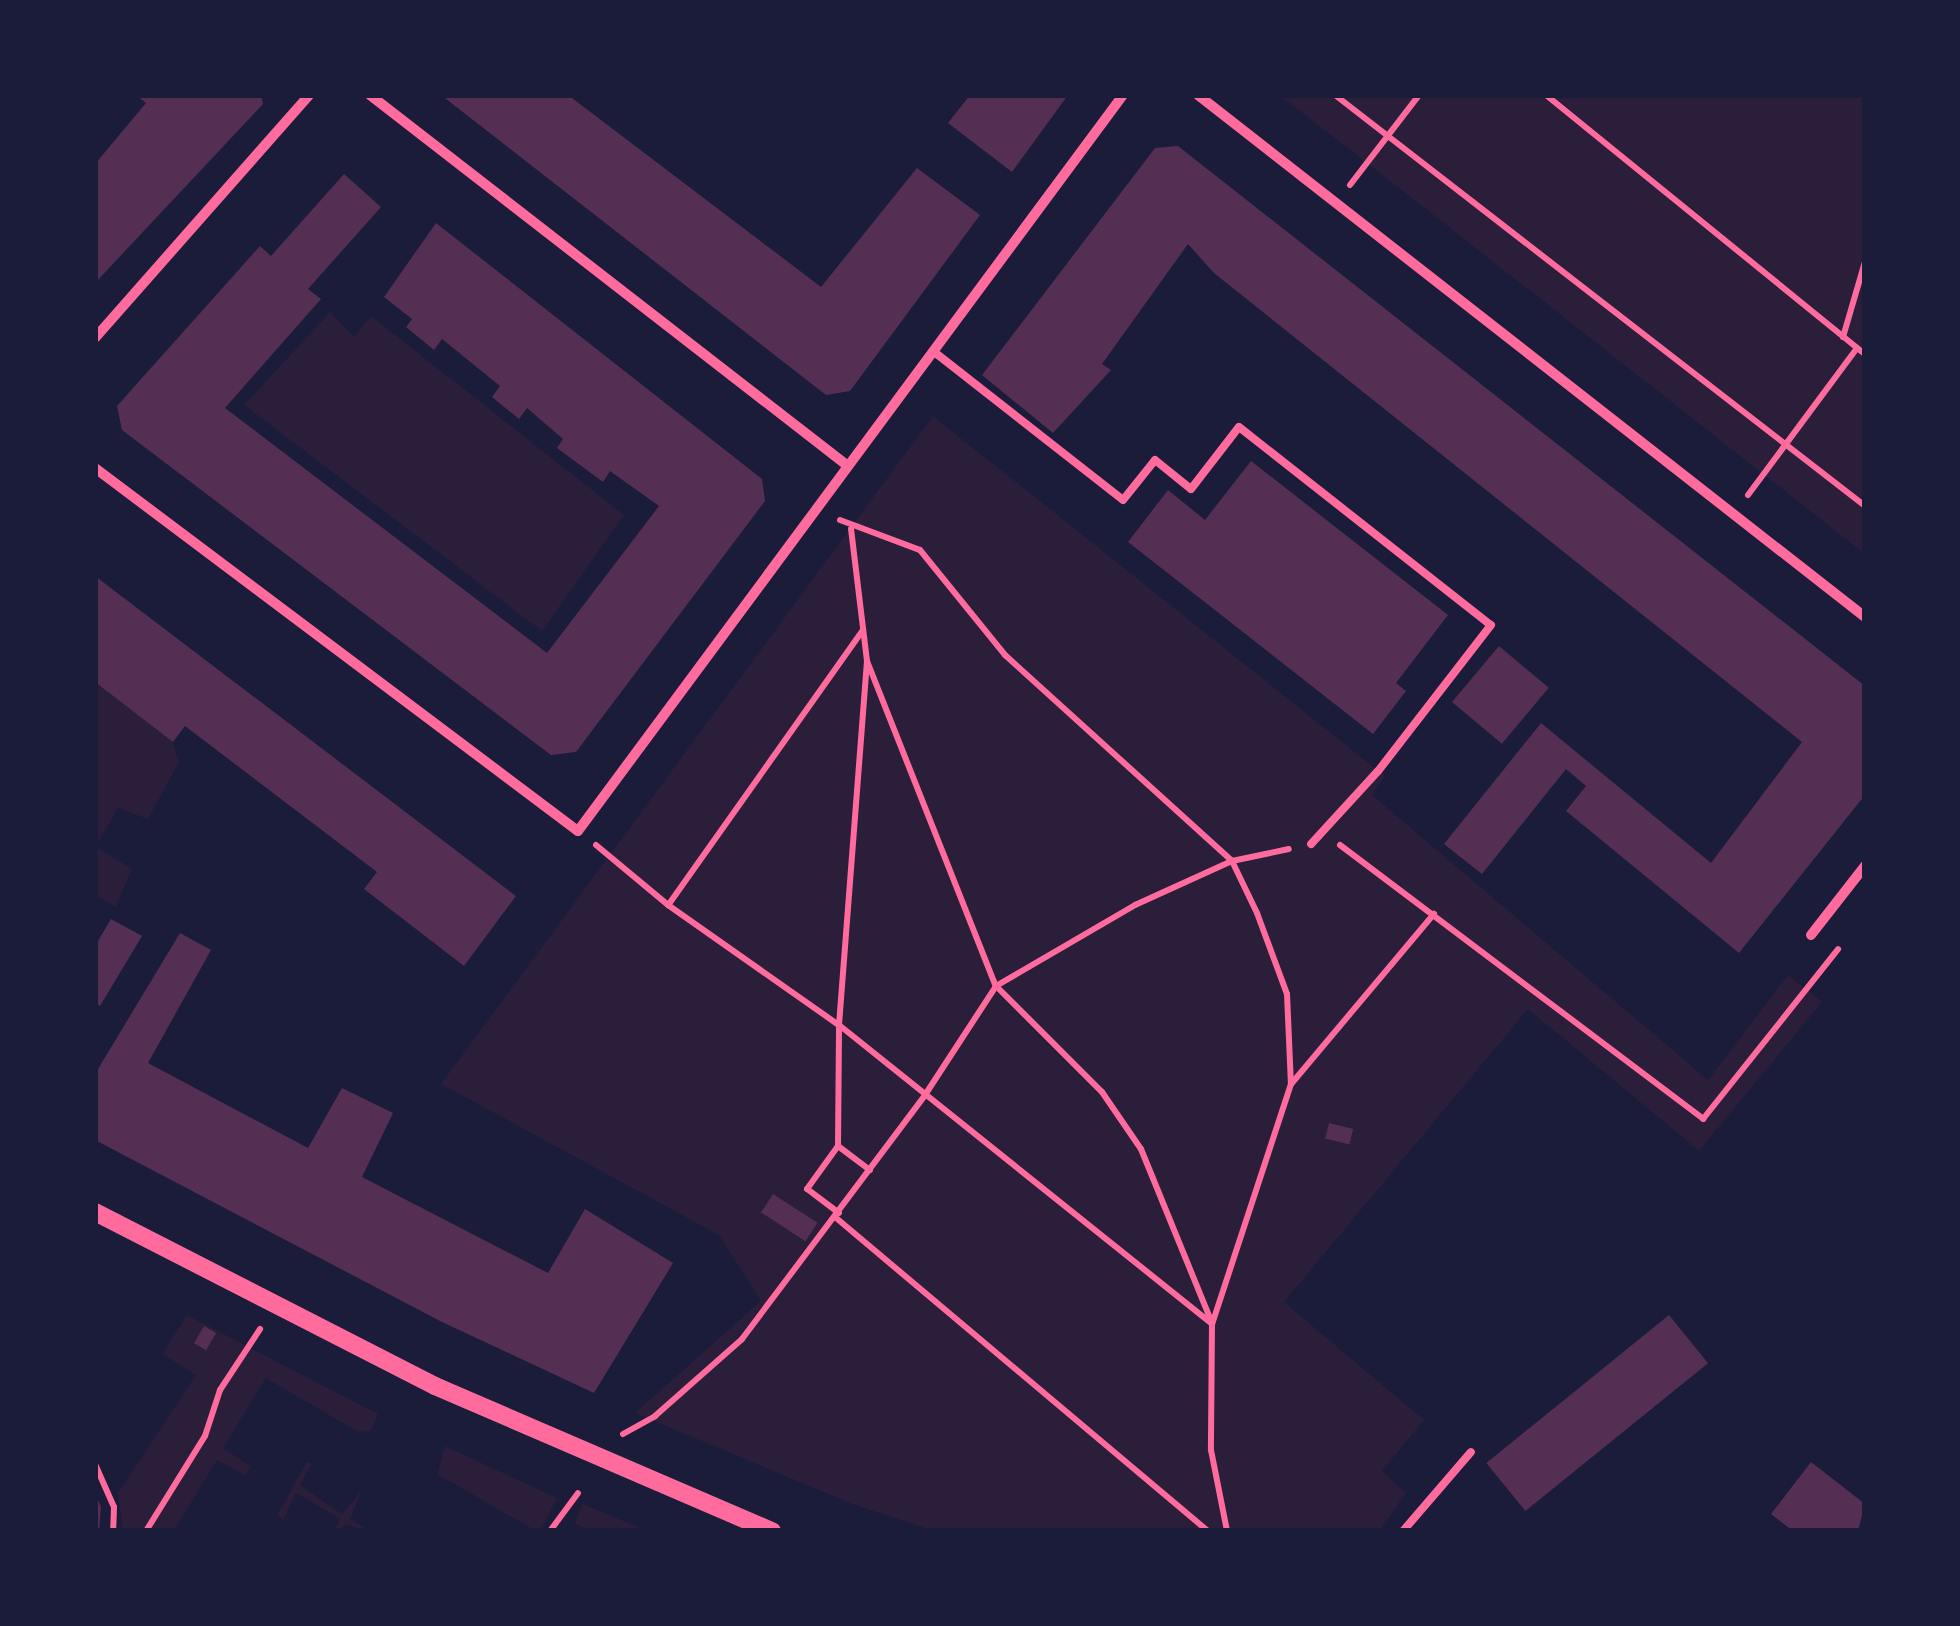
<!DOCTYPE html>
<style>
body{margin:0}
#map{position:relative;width:1960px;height:1626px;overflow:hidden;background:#1b1b3a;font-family:Poppins,sans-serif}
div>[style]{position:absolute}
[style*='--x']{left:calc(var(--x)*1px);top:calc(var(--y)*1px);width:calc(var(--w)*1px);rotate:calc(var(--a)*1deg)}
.green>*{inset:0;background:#2a1e3b}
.building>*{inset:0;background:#542f53;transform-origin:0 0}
.path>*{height:6px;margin:-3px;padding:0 3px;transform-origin:3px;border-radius:3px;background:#ff6b9d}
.service>*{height:8px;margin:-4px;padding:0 4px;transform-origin:4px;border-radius:4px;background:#ff6b9d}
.minor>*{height:10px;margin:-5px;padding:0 5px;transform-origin:5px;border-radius:5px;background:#ff6b9d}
.tertiary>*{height:18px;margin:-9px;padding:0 9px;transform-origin:9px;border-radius:9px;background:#ff6b9d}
span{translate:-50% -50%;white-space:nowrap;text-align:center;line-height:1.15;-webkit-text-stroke:8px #1b1b3a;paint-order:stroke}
.frame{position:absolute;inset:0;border:98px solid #1b1b3a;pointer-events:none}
</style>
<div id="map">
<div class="green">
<i style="clip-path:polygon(1279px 95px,1865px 95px,1865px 554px,1380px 173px)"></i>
<i style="clip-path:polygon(330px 312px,354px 337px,371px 316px,624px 515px,542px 631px,244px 405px)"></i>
<i style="clip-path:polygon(933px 416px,1385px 776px,1372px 795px,1708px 1080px,1788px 975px,1822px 1002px,1699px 1151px,1528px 1009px,1284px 1302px,1424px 1420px,1382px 1471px,1406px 1493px,1379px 1531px,935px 1531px,852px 1504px,635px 1413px,761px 1301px,719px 1235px,441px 1084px)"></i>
<i style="clip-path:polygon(95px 682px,173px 742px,179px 762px,148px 819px,118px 808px,96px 847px,132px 869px,116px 907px,95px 895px)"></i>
<i style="clip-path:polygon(187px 1315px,378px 1414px,371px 1431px,358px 1432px,266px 1378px,223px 1448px,251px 1466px,245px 1476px,217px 1460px,174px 1531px,123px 1531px,118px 1493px,196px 1375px,162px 1354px)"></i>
<i style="clip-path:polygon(445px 1446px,557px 1498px,543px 1526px,536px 1531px,437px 1474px)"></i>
<i style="clip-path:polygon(307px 1462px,312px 1463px,300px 1485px,342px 1514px,363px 1489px,350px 1519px,370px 1531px,347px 1525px,334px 1531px,340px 1519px,296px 1493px,283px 1520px,277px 1515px)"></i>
<i style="clip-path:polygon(582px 1504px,583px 1504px,647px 1531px,592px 1531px,575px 1524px)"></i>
</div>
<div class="building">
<i style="clip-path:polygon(136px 95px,261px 95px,263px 104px,95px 283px,95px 164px,146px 103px)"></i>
<i style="clip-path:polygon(441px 95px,568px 95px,821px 287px,917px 168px,980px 215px,850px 391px,826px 395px)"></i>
<i style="clip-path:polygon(970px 95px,1068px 95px,1012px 172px,948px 123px)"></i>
<i style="clip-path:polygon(1178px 146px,1865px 686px,1865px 795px,1739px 953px,1566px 811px,1586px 786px,1566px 769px,1482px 874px,1444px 844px,1541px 723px,1711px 863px,1802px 742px,1214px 273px,1188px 244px,1102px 364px,1111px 370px,1053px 433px,982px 375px,1155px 148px)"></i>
<i style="clip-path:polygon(344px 174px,381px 207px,308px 289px,321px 299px,225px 408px,547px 653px,659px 506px,610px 471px,603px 482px,557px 448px,563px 439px,527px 408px,519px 419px,492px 397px,500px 386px,442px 339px,434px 350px,406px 327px,412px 319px,384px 297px,436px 223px,762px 479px,765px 501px,576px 752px,551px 755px,122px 430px,117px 406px,260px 246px,271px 256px)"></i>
<i style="clip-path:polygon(1251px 461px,1448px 615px,1396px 683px,1406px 691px,1373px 734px,1128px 542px,1168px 490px,1205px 520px)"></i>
<i style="clip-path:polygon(95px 576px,516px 896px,464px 966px,364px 889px,377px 872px,185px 726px,173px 742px,95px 682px)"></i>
<i style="left:1499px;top:646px;width:65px;height:73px;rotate:40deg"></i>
<i style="clip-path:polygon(111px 919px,142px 936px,100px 1006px,95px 1003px,95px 946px)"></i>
<i style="clip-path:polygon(180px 933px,211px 950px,148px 1063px,308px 1148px,342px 1088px,393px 1113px,362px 1177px,548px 1273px,585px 1209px,673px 1263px,594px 1393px,442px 1322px,95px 1140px,95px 1074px)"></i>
<i style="left:1329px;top:1123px;width:25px;height:16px;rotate:14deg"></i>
<i style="left:773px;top:1194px;width:53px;height:22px;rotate:33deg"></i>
<i style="left:1669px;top:1315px;width:62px;height:235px;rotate:51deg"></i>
<i style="left:204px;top:1326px;width:14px;height:20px;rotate:30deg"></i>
<i style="clip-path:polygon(1811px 1462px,1865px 1504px,1858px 1531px,1793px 1531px,1771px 1514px)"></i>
<i style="clip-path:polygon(95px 1493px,101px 1507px,99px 1531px,95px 1531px)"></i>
</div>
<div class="path">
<i style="--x:1335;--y:95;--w:671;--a:37.79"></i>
<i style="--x:1546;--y:95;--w:411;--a:39.1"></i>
<i style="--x:1350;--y:185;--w:113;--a:-52.5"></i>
<i style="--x:1843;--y:337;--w:78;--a:-73.7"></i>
<i style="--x:1748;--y:495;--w:183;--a:-53.4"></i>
<i style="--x:840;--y:520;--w:85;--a:20.6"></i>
<i style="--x:920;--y:550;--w:135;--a:51"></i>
<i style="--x:1005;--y:655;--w:307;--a:42.2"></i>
<i style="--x:1232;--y:861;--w:58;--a:64.3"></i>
<i style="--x:1257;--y:913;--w:86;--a:69.7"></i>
<i style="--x:1287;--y:994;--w:90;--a:87.5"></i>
<i style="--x:1291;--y:1084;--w:253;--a:108.2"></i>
<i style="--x:1212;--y:1324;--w:126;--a:90.5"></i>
<i style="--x:1211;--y:1450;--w:83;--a:78.8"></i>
<i style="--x:863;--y:630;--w:337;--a:125.3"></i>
<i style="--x:668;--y:905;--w:209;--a:35.1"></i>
<i style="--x:839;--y:1025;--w:478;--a:38.7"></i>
<i style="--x:867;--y:661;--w:350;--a:68.4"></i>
<i style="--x:996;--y:986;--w:150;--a:45"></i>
<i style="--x:1102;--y:1092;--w:69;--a:55.6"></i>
<i style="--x:1141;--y:1149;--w:188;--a:67.8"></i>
<i style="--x:596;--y:845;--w:94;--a:39.8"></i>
<i style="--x:1340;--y:845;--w:455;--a:37"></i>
<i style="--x:1703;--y:1119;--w:217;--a:-51.5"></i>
<i style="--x:1292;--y:1083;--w:221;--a:-50"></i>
<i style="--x:838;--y:1146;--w:40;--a:37"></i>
<i style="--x:839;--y:1213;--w:40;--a:-143"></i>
<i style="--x:807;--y:1189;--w:53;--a:-54.2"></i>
<i style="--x:838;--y:1146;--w:121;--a:-89.5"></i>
<i style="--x:839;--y:1025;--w:365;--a:-85.6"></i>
<i style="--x:867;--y:661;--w:133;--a:-96.9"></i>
<i style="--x:835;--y:1217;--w:488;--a:40.1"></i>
<i style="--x:623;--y:1434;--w:37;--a:-29"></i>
<i style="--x:655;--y:1416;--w:116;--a:-41.5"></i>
<i style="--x:742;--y:1339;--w:305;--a:-53.1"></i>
<i style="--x:925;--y:1095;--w:130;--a:-56.9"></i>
<i style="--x:996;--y:986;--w:161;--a:-30.2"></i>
<i style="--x:1135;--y:905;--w:107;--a:-24.4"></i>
<i style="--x:1232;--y:861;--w:58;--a:-11.9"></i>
<i style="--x:95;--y:1464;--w:47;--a:66.2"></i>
<i style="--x:114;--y:1507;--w:24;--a:92"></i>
<i style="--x:146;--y:1531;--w:112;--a:-58.2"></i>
<i style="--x:205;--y:1436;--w:48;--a:-71.9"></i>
<i style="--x:220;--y:1390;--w:73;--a:-56.7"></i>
<i style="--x:550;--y:1531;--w:47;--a:-53.6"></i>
</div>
<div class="service">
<i style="--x:933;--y:351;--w:241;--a:38.1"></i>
<i style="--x:1123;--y:500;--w:51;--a:-51.3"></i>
<i style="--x:1155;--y:460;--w:46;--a:38.9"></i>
<i style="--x:1191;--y:489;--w:78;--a:-52.3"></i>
<i style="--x:1239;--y:427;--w:320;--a:38.2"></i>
<i style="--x:1491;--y:625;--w:185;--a:127.7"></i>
<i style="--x:1378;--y:771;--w:99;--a:132.5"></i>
<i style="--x:1403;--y:1531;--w:104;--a:-49.3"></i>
</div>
<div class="minor">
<i style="--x:370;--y:95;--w:605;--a:37.82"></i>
<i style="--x:1198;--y:95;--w:847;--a:38.05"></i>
<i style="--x:95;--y:338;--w:324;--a:-48.6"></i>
<i style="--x:95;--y:468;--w:604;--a:36.93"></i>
<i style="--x:578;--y:831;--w:916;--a:-53.48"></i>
<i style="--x:1811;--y:935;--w:88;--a:-52"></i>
</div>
<div class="tertiary">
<i style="--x:95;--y:1212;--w:382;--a:27.1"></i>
<i style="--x:435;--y:1386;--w:367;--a:23.3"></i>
</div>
<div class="frame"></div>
</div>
